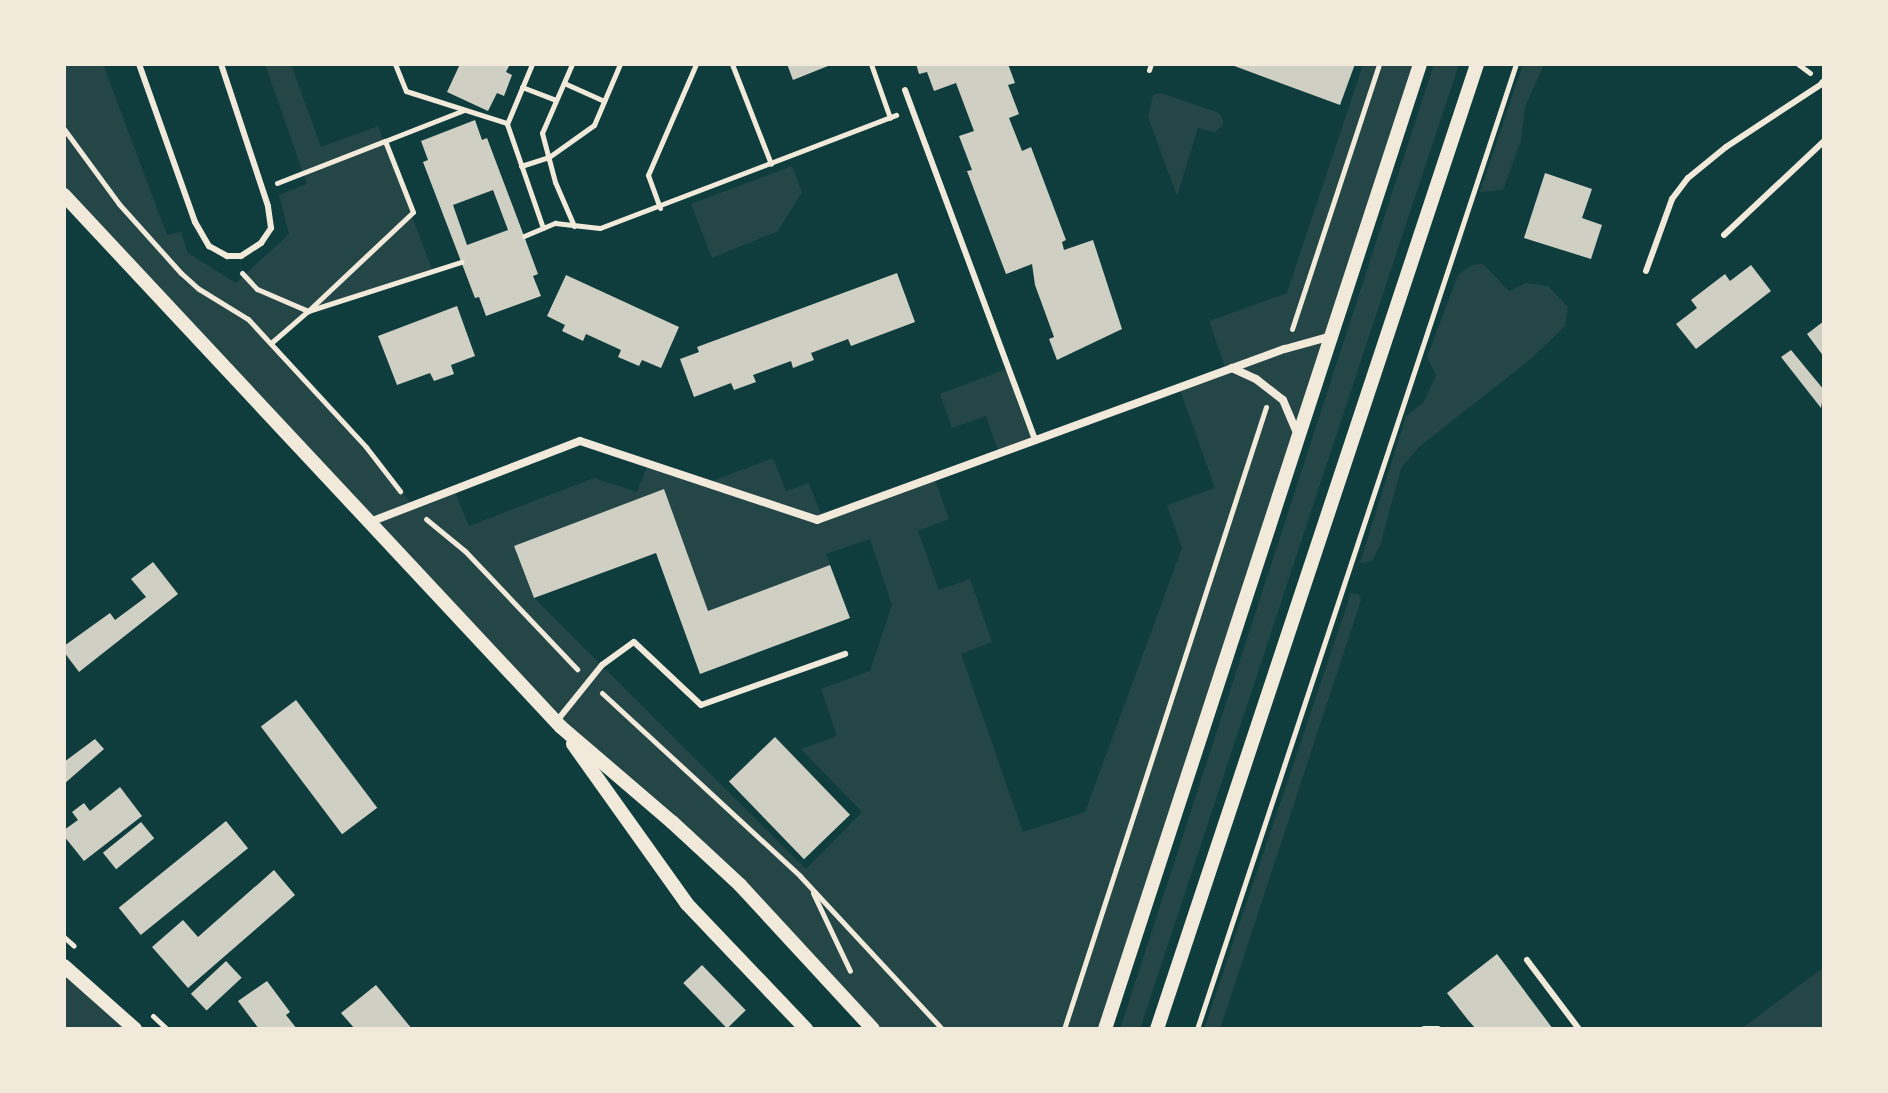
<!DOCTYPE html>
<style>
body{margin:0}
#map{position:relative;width:1888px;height:1093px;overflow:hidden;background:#0f3d3e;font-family:"Exo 2",sans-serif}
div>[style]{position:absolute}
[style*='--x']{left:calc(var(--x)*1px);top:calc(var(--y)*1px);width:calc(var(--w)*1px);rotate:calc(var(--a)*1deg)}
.green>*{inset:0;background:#244646}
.building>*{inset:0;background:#cfcfc3;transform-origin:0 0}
.path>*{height:5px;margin:-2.5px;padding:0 2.5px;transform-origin:2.5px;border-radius:2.5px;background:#f1e9da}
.service>*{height:6px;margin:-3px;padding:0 3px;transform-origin:3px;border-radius:3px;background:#f1e9da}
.minor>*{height:8px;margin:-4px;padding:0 4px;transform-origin:4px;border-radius:4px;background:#f1e9da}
.tertiary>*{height:14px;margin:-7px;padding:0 7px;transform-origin:7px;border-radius:7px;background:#f1e9da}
span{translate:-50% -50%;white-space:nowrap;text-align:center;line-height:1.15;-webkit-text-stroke:6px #f1e9da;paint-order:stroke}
.frame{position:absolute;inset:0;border:66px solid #f1e9da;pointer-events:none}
</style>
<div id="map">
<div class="green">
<i style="clip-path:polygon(evenodd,64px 64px,103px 64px,167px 235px,181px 232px,188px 253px,236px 283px,289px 234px,279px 195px,307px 184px,265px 64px,291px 64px,321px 147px,378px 126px,433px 272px,308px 311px,271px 343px,413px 505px,454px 490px,469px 526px,594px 478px,637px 492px,648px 464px,707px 483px,773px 458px,786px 491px,809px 483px,822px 517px,934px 477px,949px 519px,918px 531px,939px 590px,970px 579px,992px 642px,961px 654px,1023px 832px,1085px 812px,1182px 548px,1167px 505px,1215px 488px,1179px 387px,1226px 370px,1209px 321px,1287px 293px,1363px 64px,1420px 64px,1105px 1029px,873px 1029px,740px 885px,561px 727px,64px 195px,64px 64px,664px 490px,708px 611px,830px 565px,826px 554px,870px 539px,892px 605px,870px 671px,821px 689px,837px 736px,801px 749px,862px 812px,806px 869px,534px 598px,514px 546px,664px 490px)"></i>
<i style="clip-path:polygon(1434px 64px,1459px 64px,1140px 1029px,1120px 1029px)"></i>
<i style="clip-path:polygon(1523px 64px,1544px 64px,1525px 107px,1521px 141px,1503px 190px,1480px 192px)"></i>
<i style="clip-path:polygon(1161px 93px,1219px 113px,1223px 119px,1223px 125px,1215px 132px,1198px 128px,1177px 196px,1148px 117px,1153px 95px)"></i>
<i style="clip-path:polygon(792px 166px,802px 192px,778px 231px,712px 258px,691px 204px)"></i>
<i style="clip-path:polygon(1483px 264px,1509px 291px,1526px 283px,1548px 286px,1568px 307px,1565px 326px,1532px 358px,1419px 447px,1401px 468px,1380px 546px,1372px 561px,1360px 563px,1406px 416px,1423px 403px,1436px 375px,1427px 357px,1458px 275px,1472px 265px)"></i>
<i style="clip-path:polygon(1009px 368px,1035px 439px,999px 453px,986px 416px,952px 428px,940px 394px)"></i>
<i style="clip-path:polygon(1351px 593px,1358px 594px,1361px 600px,1220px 1029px,1204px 1029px)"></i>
<i style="clip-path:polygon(64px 966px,135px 1029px,64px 1029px)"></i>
<i style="clip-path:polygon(1824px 967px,1824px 1029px,1741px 1029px)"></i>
</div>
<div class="building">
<i style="clip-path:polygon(460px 64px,510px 64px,506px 72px,512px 75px,504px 96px,497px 93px,488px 111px,447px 92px)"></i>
<i style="clip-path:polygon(787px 64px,833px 64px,793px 80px)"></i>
<i style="clip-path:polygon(916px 64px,1008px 64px,1015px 83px,1008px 85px,1019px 114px,1009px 118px,1022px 151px,1031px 147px,1066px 240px,1062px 242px,1064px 250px,1093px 240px,1122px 329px,1057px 360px,1049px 339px,1054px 337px,1035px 285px,1032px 264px,1006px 274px,967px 171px,972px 170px,959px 136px,974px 131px,956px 83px,934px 91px,927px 72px,919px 74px)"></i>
<i style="clip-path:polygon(1229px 64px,1355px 64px,1340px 105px)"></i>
<i style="clip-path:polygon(evenodd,475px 120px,482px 140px,487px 138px,524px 236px,538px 274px,533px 276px,541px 296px,486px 316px,479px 297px,475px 298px,423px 162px,428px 160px,421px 141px,475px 120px,493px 190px,508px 230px,467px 245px,453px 205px,493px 190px)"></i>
<i style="clip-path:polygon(1545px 173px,1592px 189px,1582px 218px,1602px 225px,1591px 259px,1524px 238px)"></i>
<i style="clip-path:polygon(1751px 265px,1771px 291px,1696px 349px,1676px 324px,1697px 308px,1691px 300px,1725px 274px,1730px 281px)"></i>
<i style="clip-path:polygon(897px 273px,915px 322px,851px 346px,848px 339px,811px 353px,814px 360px,803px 364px,793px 368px,791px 361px,753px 375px,756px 382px,734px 390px,731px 383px,694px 397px,680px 359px,699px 352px,697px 347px)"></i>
<i style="clip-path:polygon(566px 275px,679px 327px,661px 368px,642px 360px,639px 366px,618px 357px,621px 350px,586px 334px,583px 341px,562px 331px,565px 325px,547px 316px)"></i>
<i style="clip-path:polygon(457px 306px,475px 356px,451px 365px,454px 374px,434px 381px,430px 373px,397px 385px,378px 336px)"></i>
<i style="clip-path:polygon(1824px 321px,1824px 357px,1807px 334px)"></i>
<i style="clip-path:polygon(1791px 350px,1824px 390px,1821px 408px,1781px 357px)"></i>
<i style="clip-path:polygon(664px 489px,708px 611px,830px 565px,850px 618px,700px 674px,656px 553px,534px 598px,514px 546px)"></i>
<i style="clip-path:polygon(153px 562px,178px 594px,79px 672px,64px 652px,64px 646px,110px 613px,115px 620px,146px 597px,131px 579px)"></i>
<i style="left:296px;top:700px;width:135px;height:44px;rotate:53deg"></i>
<i style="left:775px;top:737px;width:108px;height:64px;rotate:46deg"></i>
<i style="clip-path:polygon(95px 739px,104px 749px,64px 784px,64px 762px)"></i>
<i style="clip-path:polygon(120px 787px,142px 816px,84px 861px,64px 836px,64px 830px,78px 820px,72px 812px,84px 803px,90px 811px)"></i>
<i style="left:226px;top:821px;width:35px;height:138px;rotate:51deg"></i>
<i style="left:141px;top:822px;width:21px;height:49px;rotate:51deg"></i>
<i style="clip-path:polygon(274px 870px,295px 895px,188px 988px,152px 947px,183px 920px,198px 937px)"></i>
<i style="clip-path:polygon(1497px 954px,1553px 1029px,1476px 1029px,1468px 1020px,1447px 993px)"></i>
<i style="left:226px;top:961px;width:23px;height:48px;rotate:47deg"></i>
<i style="left:702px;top:965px;width:63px;height:26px;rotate:46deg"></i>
<i style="clip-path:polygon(267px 981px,290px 1012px,286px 1015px,297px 1029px,259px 1029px,238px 1001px)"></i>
<i style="clip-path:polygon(376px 985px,412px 1029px,355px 1029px,341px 1013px)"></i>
</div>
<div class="path">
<i style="--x:395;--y:64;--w:29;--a:68"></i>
<i style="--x:406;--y:91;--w:106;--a:17.6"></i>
<i style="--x:532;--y:64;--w:65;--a:112.6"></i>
<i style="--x:507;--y:124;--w:110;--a:70.9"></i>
<i style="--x:572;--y:64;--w:75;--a:113.5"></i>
<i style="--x:542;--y:133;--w:51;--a:75.1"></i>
<i style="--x:555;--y:182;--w:48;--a:66.6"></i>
<i style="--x:732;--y:64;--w:107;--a:68.7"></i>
<i style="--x:871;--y:64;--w:57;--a:70.6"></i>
<i style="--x:1798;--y:64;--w:15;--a:37"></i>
<i style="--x:1149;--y:70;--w:6;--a:-72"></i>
<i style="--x:564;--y:83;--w:44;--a:24.2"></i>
<i style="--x:522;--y:87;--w:36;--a:21"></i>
<i style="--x:64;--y:129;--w:93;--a:53.7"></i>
<i style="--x:119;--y:204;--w:93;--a:48.1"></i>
<i style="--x:181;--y:273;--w:24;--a:42"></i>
<i style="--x:199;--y:289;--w:57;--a:31.5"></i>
<i style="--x:248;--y:319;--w:174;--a:47.3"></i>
<i style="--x:366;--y:447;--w:56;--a:52.3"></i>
<i style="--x:521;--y:166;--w:29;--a:-18"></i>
<i style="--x:549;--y:157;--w:55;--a:-35.4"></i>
<i style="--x:594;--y:125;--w:66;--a:-66.9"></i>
<i style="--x:277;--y:183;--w:116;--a:-21.3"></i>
<i style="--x:660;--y:208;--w:35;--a:-110"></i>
<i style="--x:648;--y:175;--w:121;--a:-66.6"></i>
<i style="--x:524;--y:236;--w:34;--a:-23"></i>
<i style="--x:555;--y:223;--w:45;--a:6.3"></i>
<i style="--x:600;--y:228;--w:317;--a:-20.9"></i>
<i style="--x:242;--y:273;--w:22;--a:47"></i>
<i style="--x:257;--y:289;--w:56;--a:23.3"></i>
<i style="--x:308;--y:311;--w:144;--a:-43.3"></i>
<i style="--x:413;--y:212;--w:76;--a:-111.5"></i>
<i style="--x:385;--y:141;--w:85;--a:-21.4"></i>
<i style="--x:1292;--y:329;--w:279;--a:-71.8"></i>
<i style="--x:271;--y:343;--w:49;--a:-40.9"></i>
<i style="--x:308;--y:311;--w:161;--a:-17.8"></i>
<i style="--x:426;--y:519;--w:50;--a:39.4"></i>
<i style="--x:465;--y:551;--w:163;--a:46.5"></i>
<i style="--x:602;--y:693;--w:270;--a:42.7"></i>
<i style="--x:800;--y:876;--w:209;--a:47.1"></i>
<i style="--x:813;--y:893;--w:86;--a:64.6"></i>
<i style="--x:64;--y:937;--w:13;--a:42"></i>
<i style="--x:153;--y:1016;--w:19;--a:43"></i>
<i style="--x:1064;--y:1029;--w:654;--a:-72.01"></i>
<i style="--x:1197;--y:1029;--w:1016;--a:-71.71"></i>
</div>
<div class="service">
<i style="--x:139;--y:64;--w:168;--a:70.5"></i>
<i style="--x:195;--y:222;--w:28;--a:60"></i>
<i style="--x:209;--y:246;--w:21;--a:29"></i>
<i style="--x:227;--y:256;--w:14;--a:0"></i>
<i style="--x:241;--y:256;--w:24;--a:-33"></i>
<i style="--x:261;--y:243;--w:18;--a:-56"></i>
<i style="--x:271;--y:228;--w:22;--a:-98"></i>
<i style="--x:268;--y:206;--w:150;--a:-108.3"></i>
<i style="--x:905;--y:90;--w:372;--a:69.6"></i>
<i style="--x:1724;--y:235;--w:137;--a:-43.2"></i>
<i style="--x:1646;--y:271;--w:77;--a:-70.1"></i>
<i style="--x:1672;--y:199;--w:26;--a:-53"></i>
<i style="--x:1688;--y:178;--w:49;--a:-39.2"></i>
<i style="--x:1726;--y:147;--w:116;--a:-33.4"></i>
<i style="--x:556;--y:722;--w:73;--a:-51.1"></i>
<i style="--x:602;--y:665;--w:39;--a:-36"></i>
<i style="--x:634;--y:642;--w:92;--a:43.2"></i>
<i style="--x:701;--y:705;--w:153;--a:-19.5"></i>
<i style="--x:1527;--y:960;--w:86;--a:53"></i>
<i style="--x:1424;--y:1029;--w:14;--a:0"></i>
</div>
<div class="minor">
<i style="--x:1823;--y:83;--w:1;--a:45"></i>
<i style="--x:1232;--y:368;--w:26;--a:25"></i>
<i style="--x:1256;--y:379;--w:34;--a:38"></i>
<i style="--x:1283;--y:400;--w:38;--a:67"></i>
<i style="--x:370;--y:522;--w:225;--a:-21.1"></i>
<i style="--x:580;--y:441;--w:250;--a:18.4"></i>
<i style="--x:817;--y:520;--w:498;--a:-20.1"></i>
<i style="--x:1285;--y:349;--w:49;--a:-15.5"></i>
</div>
<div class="tertiary">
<i style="--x:64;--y:195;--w:728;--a:46.95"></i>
<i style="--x:561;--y:727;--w:146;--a:40.6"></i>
<i style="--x:672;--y:822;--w:93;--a:42.8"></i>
<i style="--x:740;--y:885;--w:196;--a:47.3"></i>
<i style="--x:573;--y:744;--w:196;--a:54.5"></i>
<i style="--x:687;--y:904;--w:173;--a:46.4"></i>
<i style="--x:64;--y:966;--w:95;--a:41.6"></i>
<i style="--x:1105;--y:1029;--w:1015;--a:-71.92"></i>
<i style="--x:1157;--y:1029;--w:1017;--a:-71.65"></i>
</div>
<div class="frame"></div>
</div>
